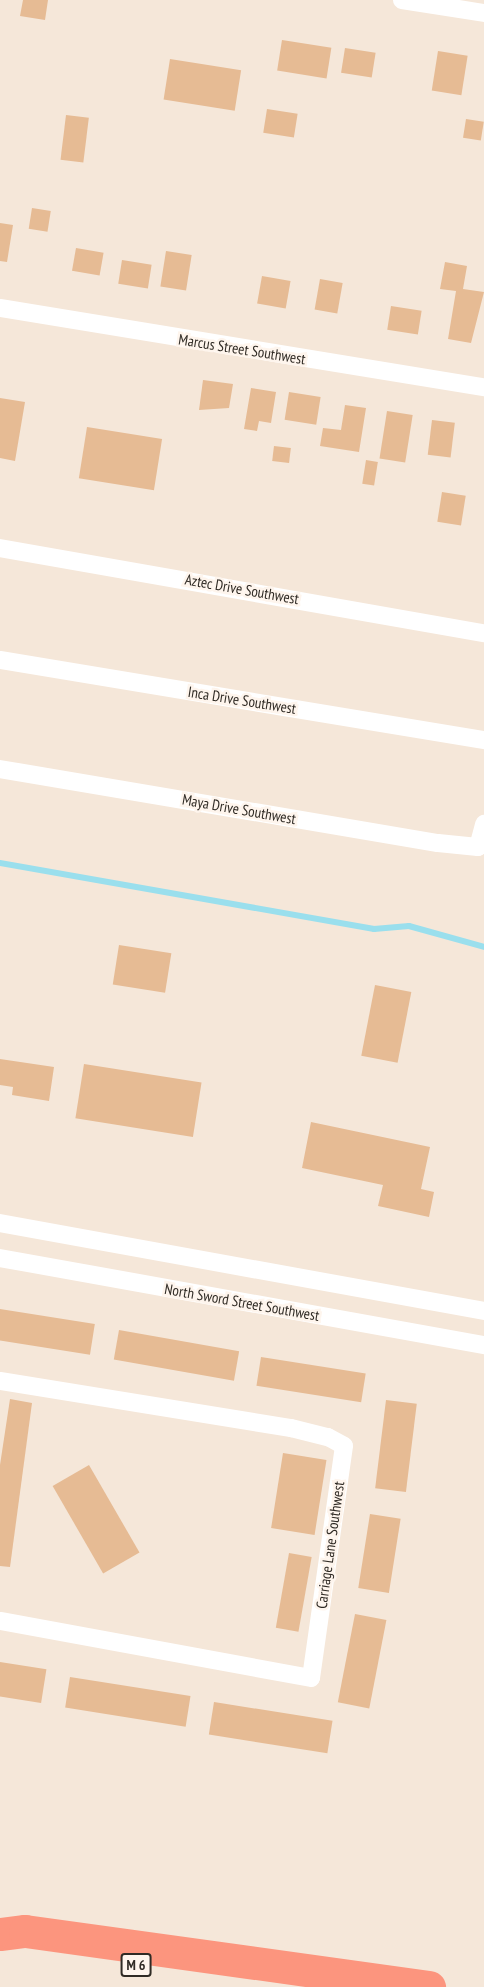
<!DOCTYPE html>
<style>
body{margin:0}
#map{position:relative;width:484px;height:1987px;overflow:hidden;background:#f5e7d9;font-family:"PT Sans Narrow",sans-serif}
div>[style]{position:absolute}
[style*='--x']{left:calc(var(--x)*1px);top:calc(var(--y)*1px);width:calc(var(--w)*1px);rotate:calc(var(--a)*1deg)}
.stream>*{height:6px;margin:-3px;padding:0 3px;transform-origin:3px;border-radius:3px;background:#9adfed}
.building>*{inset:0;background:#e6bb94;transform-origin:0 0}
.minor>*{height:18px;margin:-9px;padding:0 9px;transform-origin:9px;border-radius:9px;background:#fff}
.motorway>*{height:33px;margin:-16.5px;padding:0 16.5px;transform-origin:16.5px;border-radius:16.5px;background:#fc957e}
span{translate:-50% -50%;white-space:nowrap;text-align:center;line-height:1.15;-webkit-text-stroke:5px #fef5ed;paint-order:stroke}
.shield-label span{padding:2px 4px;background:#fef5ed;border:2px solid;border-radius:4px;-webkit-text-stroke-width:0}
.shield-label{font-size:14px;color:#302b25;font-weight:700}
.street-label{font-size:15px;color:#302b25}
</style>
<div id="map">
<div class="stream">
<i style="--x:0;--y:863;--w:380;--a:10"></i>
<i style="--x:374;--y:929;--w:35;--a:-5"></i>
<i style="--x:409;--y:926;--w:78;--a:15.6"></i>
</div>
<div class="building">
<i style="clip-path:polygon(23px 0,48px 0,45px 20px,20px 16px)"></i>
<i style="left:282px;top:40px;width:50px;height:31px;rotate:9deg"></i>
<i style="left:345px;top:48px;width:31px;height:25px;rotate:9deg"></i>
<i style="left:438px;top:51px;width:30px;height:40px;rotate:9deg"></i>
<i style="left:170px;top:59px;width:72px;height:41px;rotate:9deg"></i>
<i style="left:267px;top:109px;width:31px;height:24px;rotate:9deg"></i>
<i style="left:66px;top:115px;width:23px;height:45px;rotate:7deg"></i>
<i style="left:466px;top:119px;width:18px;height:19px;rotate:9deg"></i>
<i style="left:32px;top:208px;width:19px;height:21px;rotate:9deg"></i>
<i style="clip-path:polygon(0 223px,13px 225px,7px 262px,0 261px)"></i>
<i style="left:76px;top:248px;width:28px;height:23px;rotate:10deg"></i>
<i style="left:166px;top:251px;width:26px;height:36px;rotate:9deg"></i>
<i style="left:122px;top:260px;width:30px;height:24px;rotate:9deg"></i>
<i style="clip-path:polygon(445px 262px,467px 266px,463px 289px,484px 292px,471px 343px,448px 339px,456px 291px,440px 289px)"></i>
<i style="left:262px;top:276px;width:29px;height:28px;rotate:10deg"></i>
<i style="left:320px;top:279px;width:23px;height:31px;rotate:10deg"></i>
<i style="left:391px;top:306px;width:31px;height:24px;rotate:9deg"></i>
<i style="clip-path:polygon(203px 380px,233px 384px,229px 408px,199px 410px)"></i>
<i style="clip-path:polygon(251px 388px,276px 392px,271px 423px,259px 421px,257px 431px,244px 429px)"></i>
<i style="left:289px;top:392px;width:32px;height:28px;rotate:9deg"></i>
<i style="clip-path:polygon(0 398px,25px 402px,15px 461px,0 458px)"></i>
<i style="clip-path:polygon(345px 405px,366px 408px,359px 452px,320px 446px,323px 428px,341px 430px)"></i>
<i style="left:387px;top:411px;width:26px;height:48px;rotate:9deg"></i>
<i style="left:432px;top:420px;width:23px;height:35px;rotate:7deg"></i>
<i style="left:87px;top:427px;width:76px;height:52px;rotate:9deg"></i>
<i style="left:274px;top:446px;width:17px;height:15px;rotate:7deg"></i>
<i style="left:366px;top:460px;width:12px;height:24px;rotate:9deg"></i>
<i style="left:442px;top:492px;width:24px;height:30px;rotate:9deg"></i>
<i style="left:119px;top:945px;width:53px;height:40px;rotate:9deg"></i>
<i style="left:375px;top:985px;width:37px;height:72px;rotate:11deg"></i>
<i style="clip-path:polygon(0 1059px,54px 1067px,49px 1101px,12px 1095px,13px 1087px,0 1085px)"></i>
<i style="left:84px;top:1064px;width:119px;height:55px;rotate:9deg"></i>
<i style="clip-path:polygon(311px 1122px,430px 1147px,421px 1189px,434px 1192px,429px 1217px,378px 1206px,383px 1185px,302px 1168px)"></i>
<i style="left:0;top:1309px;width:96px;height:31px;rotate:9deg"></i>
<i style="left:119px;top:1330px;width:122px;height:30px;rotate:10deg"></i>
<i style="left:261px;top:1357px;width:106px;height:29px;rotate:9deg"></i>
<i style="clip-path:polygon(10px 1399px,32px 1403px,10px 1567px,0 1566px,0 1465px)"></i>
<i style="left:386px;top:1400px;width:31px;height:89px;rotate:7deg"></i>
<i style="left:283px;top:1453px;width:44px;height:76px;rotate:9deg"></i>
<i style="left:89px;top:1465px;width:101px;height:42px;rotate:60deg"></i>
<i style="left:370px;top:1514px;width:31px;height:75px;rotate:9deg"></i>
<i style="left:289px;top:1553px;width:23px;height:76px;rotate:10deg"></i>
<i style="left:355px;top:1614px;width:32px;height:90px;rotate:11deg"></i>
<i style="left:0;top:1662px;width:47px;height:34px;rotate:9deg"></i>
<i style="left:70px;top:1677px;width:122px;height:31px;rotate:9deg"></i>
<i style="left:214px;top:1702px;width:120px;height:33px;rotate:9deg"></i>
</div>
<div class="minor">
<i style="--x:402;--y:0;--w:83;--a:9"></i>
<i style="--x:0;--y:308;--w:490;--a:9.3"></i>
<i style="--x:0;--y:548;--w:491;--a:10"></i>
<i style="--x:0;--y:660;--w:491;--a:9.4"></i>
<i style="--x:0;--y:769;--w:444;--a:9.6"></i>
<i style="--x:438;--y:843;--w:40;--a:5.7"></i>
<i style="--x:478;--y:847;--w:24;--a:-75"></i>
<i style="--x:0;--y:1223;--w:492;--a:10.3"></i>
<i style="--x:0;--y:1258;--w:492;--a:10.2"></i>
<i style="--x:0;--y:1381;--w:295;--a:9.2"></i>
<i style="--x:291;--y:1428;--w:38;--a:14"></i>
<i style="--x:328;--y:1437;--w:18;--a:29"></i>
<i style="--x:344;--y:1446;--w:234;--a:98.1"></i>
<i style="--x:311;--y:1678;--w:316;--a:-169.6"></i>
</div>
<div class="motorway">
<i style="--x:0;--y:1934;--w:25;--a:-7"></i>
<i style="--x:25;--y:1931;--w:408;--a:7.9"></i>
</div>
<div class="shield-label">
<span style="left:136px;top:1965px">M 6</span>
</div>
<div class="street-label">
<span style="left:242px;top:349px;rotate:9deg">Marcus Street Southwest</span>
<span style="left:242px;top:589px;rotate:10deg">Aztec Drive Southwest</span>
<span style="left:242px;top:700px;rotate:9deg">Inca Drive Southwest</span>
<span style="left:239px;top:809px;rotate:10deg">Maya Drive Southwest</span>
<span style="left:242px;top:1302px;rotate:10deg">North Sword Street Southwest</span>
<span style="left:330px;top:1545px;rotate:-82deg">Carriage Lane Southwest</span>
</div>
</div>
